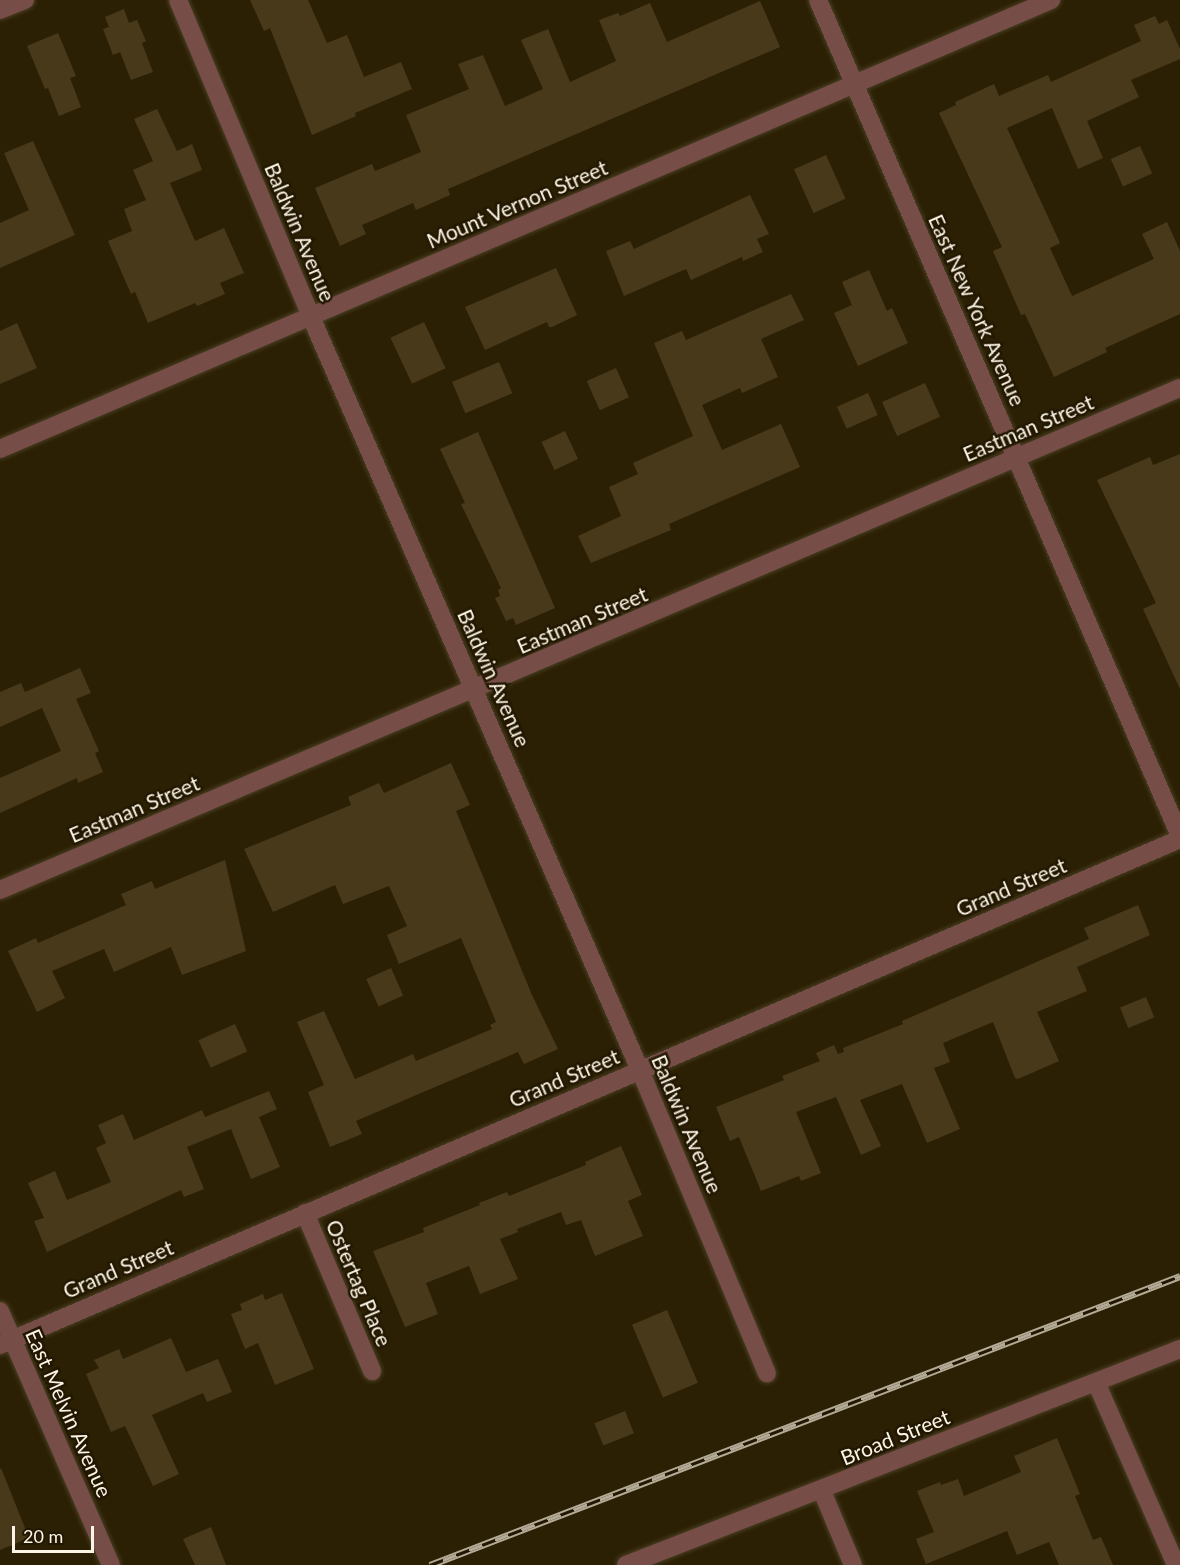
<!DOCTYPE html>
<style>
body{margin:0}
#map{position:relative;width:1180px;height:1565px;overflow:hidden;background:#2c2004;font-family:Lato,sans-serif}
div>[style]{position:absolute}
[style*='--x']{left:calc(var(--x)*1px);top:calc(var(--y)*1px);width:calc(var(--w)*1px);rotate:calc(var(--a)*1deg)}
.building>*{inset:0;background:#48391a;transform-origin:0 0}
.roads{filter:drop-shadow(0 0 2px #493e23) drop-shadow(0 0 2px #493e23)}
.minor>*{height:18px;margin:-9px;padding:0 9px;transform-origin:9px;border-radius:9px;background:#764d47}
.rail>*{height:7px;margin-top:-3.5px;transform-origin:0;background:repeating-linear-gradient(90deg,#221700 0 14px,#b4ab97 0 28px);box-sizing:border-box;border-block:2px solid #b4ab97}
span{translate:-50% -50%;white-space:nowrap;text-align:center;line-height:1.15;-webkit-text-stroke:5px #221700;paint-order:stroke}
.street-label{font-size:21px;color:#fcf4e4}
.scale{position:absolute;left:12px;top:1526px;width:82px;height:27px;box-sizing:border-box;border:3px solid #fcf4e4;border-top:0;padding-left:8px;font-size:18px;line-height:21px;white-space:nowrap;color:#fcf4e4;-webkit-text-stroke:4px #221700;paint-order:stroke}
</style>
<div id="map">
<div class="building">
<i style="clip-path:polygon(250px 0,308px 0,327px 43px,347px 35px,364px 77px,401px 62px,412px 89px,355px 113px,356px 116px,312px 135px,270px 28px,264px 31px)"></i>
<i style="clip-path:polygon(760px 1px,780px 47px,448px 189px,450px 195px,416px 210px,413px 203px,362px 225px,366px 234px,340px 246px,315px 188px,372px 164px,375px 171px,421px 152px,406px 115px,469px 89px,458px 64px,483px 55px,505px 106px,543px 89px,521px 40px,548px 29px,570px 82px,616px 61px,599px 20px,618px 13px,620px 16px,650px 3px,667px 42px)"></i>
<i style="clip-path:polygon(124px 9px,129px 23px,137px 20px,146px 41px,142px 43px,153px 72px,131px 80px,120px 52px,113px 55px,103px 29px,109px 27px,105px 17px)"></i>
<i style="clip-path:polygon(1155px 16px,1159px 24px,1167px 20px,1180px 49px,1180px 59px,1131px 80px,1139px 97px,1087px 121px,1103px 158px,1078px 169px,1052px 108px,1007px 128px,1060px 243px,1050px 248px,1072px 296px,1154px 259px,1142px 234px,1167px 222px,1180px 251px,1180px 314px,1105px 348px,1107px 352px,1054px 377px,1025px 314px,1021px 315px,993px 251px,1002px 247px,939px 113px,956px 105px,955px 102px,994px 84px,999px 96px,1048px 75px,1051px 82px,1141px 41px,1134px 25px)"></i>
<i style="clip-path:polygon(58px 33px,76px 76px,70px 78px,81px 107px,59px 116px,48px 88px,45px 89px,27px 46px)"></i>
<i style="clip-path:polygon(157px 109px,177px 151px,192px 144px,202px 170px,170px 183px,195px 241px,224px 228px,244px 273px,220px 283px,225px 294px,197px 306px,195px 303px,148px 323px,135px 292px,131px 294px,108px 241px,132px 231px,124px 209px,146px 200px,133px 170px,153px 161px,134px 119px)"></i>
<i style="clip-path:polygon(33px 141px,75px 235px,0 268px,0 223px,29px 210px,4px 153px)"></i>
<i style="left:1140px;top:146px;width:30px;height:32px;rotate:66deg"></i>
<i style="left:826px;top:155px;width:48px;height:35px;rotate:66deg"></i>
<i style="clip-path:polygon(750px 195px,769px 234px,757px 239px,763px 252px,743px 261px,742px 257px,691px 280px,686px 269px,624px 296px,606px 251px,630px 241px,634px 249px)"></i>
<i style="clip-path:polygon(556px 268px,577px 315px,552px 327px,549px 327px,547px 322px,485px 350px,465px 307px)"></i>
<i style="clip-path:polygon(869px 270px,887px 311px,892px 308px,908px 343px,858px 366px,834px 313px,852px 305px,842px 282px)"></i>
<i style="clip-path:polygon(791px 294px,804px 320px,761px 339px,778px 377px,742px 393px,740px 388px,702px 405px,722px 450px,781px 424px,800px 467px,669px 524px,671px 530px,591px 563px,578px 536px,621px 516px,609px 487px,638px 474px,633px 463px,693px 436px,654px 343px,682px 331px,686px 340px)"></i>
<i style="left:424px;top:322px;width:51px;height:37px;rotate:65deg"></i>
<i style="clip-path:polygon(17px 323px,37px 368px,0 384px,0 331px)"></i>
<i style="left:499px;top:362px;width:34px;height:51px;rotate:67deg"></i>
<i style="left:616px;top:368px;width:32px;height:32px;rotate:66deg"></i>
<i style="left:925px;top:383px;width:37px;height:47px;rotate:66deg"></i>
<i style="left:868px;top:393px;width:24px;height:34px;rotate:66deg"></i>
<i style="left:565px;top:431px;width:31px;height:26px;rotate:65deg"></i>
<i style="clip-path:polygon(478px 432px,555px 608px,516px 625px,513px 618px,506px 621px,495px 598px,500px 596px,498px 590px,501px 588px,461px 504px,465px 503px,440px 449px)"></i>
<i style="clip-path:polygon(1180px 454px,1180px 689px,1143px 609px,1156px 603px,1097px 480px,1150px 457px,1153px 465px)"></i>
<i style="clip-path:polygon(80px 668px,91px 693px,76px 699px,99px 751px,95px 753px,103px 772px,78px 783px,77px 778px,0 813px,0 778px,61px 751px,42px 708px,0 727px,0 692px,21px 683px,25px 692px)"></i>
<i style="clip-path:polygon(451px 763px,470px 805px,456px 811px,532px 995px,558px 1049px,524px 1064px,518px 1052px,428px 1090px,356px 1121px,362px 1134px,330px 1147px,308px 1092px,324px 1085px,297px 1022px,324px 1011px,355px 1079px,413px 1054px,416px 1061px,492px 1029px,490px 1025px,496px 1022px,461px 938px,399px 964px,387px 935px,407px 926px,389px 886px,343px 904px,335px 885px,273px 912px,244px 849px,351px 805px,348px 797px,379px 783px,384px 793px)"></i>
<i style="clip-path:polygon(225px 860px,246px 951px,182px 975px,171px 947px,114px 972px,104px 949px,52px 971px,65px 998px,37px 1012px,8px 951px,36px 938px,38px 943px,126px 905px,121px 894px,152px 881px,155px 889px)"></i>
<i style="clip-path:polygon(1138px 905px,1150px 935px,1077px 967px,1087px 991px,1037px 1012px,1059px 1061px,1018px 1079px,1015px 1078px,993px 1022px,943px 1043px,950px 1062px,934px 1068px,960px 1129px,927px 1143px,902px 1084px,860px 1100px,881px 1146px,861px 1155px,836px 1097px,796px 1112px,821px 1173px,801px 1181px,799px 1176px,761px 1191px,739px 1137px,730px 1141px,716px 1107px,784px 1080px,782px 1076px,820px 1061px,816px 1053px,834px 1045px,838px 1054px,844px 1052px,843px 1048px,903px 1024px,902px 1021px,1089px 939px,1084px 928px)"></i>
<i style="left:391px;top:968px;width:30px;height:27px;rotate:66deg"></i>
<i style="left:1146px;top:997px;width:22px;height:28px;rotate:68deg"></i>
<i style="left:235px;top:1024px;width:30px;height:40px;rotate:66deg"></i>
<i style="clip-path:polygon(269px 1091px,277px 1109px,259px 1117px,280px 1167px,251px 1179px,231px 1129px,187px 1147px,204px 1189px,184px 1197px,181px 1190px,47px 1252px,34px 1221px,44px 1218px,28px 1183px,55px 1171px,67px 1200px,111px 1182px,96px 1148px,106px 1143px,98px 1125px,123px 1114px,134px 1140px,202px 1110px,205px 1117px)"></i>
<i style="clip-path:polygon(621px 1146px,642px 1195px,628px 1201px,643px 1236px,595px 1256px,581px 1220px,566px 1225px,561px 1212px,517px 1229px,518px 1232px,500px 1239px,518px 1279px,480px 1294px,469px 1266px,426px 1283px,438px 1314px,405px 1327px,373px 1251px,424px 1232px,423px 1228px,480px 1205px,479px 1203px,507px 1192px,509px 1196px,586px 1165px,585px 1162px)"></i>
<i style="clip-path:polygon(282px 1293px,314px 1369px,275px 1385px,258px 1343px,245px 1349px,231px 1314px,242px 1310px,240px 1304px,263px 1294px,265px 1300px)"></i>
<i style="left:667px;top:1310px;width:79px;height:38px;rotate:67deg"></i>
<i style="clip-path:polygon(171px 1338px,186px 1372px,218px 1359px,232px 1392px,207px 1402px,203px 1393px,152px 1415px,179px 1474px,153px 1486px,125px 1426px,111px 1432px,86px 1374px,99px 1368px,94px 1360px,119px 1349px,123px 1359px)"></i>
<i style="left:625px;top:1411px;width:24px;height:33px;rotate:68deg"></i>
<i style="clip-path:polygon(1057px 1438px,1080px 1494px,1075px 1496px,1093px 1540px,1101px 1537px,1113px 1565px,1059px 1565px,1049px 1542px,1017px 1555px,1007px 1531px,926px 1564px,916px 1539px,934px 1532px,917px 1491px,940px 1482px,941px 1485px,958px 1479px,964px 1496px,1021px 1472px,1014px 1456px)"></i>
<i style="clip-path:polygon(1px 1468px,29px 1538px,0 1550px,0 1469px)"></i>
<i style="clip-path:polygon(211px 1527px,226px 1565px,195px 1565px,183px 1539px)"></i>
</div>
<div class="roads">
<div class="minor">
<i style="--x:178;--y:0;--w:344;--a:67.2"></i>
<i style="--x:311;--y:317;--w:822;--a:66.4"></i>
<i style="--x:640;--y:1070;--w:329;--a:67.3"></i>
<i style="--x:818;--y:0;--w:911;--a:66.59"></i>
<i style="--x:0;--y:10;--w:27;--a:-22"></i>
<i style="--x:0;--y:449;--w:1143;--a:-23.13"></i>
<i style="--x:0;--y:890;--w:1282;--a:-23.05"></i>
<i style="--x:305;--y:1213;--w:172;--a:67"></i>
<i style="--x:0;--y:1311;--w:277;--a:66.4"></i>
<i style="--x:0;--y:1345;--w:1284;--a:-23.21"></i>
<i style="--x:1096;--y:1382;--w:200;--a:66.4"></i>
<i style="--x:822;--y:1491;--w:80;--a:67.3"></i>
<i style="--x:626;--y:1565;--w:595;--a:-21.3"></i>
</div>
</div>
<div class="rail">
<i style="--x:430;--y:1565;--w:804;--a:-21.07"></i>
</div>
<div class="street-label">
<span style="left:517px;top:204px;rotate:-23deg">Mount Vernon Street</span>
<span style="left:300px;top:232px;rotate:67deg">Baldwin Avenue</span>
<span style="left:977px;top:310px;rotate:66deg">East New York Avenue</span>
<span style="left:1028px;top:428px;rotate:-23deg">Eastman Street</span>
<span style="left:582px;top:620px;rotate:-23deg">Eastman Street</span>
<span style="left:494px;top:678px;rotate:66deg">Baldwin Avenue</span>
<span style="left:134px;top:809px;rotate:-23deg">Eastman Street</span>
<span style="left:1011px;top:887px;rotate:-23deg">Grand Street</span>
<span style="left:564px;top:1078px;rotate:-23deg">Grand Street</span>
<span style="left:687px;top:1124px;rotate:67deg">Baldwin Avenue</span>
<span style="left:118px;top:1269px;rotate:-23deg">Grand Street</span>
<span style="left:359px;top:1283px;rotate:67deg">Ostertag Place</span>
<span style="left:69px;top:1413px;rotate:66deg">East Melvin Avenue</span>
<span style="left:895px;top:1437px;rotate:-22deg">Broad Street</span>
</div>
<div class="scale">20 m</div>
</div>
